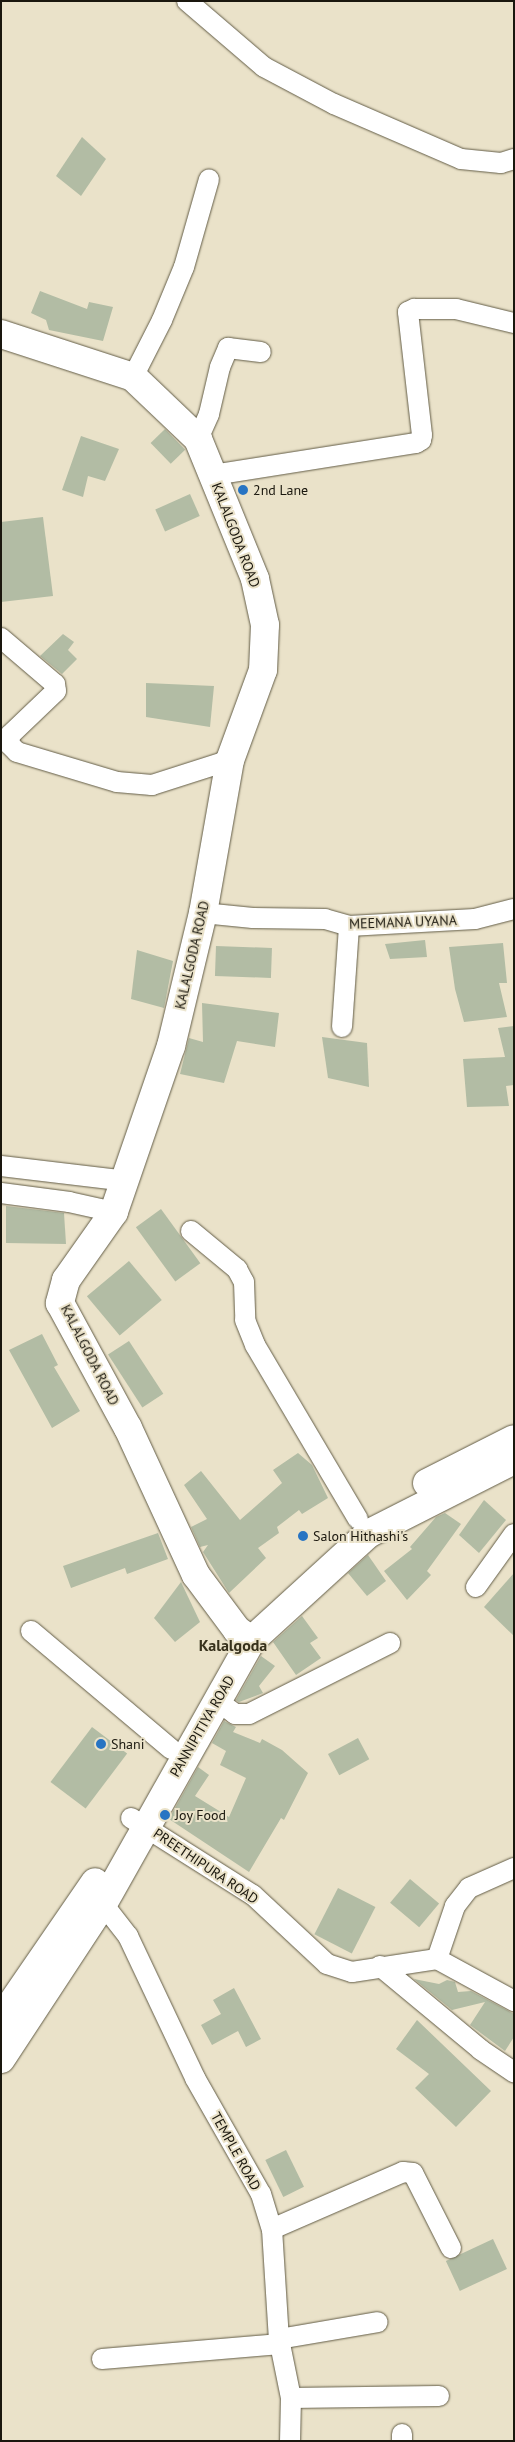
<!DOCTYPE html>
<style>
body{margin:0}
#map{position:relative;width:515px;height:2442px;overflow:hidden;background:#eae2c9;font-family:"PT Sans",sans-serif}
div>[style]{position:absolute}
[style*='--x']{left:calc(var(--x)*1px);top:calc(var(--y)*1px);width:calc(var(--w)*1px);rotate:calc(var(--a)*1deg)}
.building>*{inset:0;background:#b2bca4;transform-origin:0 0}
.roads{filter:drop-shadow(0 0 1px #635d47) drop-shadow(0 0 1px #635d47)}
.street>*{height:20px;margin:-10px;padding:0 10px;transform-origin:10px;border-radius:10px;background:#fff}
.secondary>*{height:28px;margin:-14px;padding:0 14px;transform-origin:14px;border-radius:14px;background:#fff}
.primary>*{height:28px;margin:-14px;padding:0 14px;transform-origin:14px;border-radius:14px;background:#fff}
.dots>*{width:14px;height:14px;translate:-50% -50%;box-sizing:border-box;border:2px solid #eae2c9;border-radius:50%}
span{translate:-50% -50%;white-space:nowrap;text-align:center;line-height:1.15;-webkit-text-stroke:4px #eae2c9;paint-order:stroke}
.poi-label{font-size:14px;color:#1a170e}
.left{translate:0 -50%;text-align:left}
.street-label{font-size:14px;color:#1a170e}
.quarter-label{font-size:16px;color:#37311c;font-weight:700}
.frame{position:absolute;inset:0;border:2px solid #1a170e;pointer-events:none}
</style>
<div id="map">
<div class="building">
<i style="clip-path:polygon(82px 137px,106px 159px,81px 196px,56px 176px)"></i>
<i style="clip-path:polygon(40px 291px,87px 309px,89px 302px,113px 307px,103px 341px,49px 330px,46px 320px,31px 313px)"></i>
<i style="left:165px;top:429px;width:29px;height:20px;rotate:46deg"></i>
<i style="clip-path:polygon(81px 436px,119px 449px,105px 481px,88px 476px,83px 497px,62px 490px)"></i>
<i style="left:190px;top:494px;width:24px;height:38px;rotate:66deg"></i>
<i style="clip-path:polygon(43px 517px,53px 596px,1px 602px,1px 522px)"></i>
<i style="clip-path:polygon(63px 634px,74px 642px,68px 650px,77px 659px,62px 674px,40px 656px)"></i>
<i style="clip-path:polygon(146px 683px,214px 686px,210px 727px,146px 717px)"></i>
<i style="clip-path:polygon(425px 940px,427px 957px,390px 959px,385px 944px)"></i>
<i style="clip-path:polygon(503px 943px,507px 983px,499px 983px,507px 1017px,464px 1022px,455px 989px,449px 947px)"></i>
<i style="left:216px;top:946px;width:56px;height:30px;rotate:2deg"></i>
<i style="clip-path:polygon(137px 950px,173px 961px,164px 1008px,131px 999px)"></i>
<i style="clip-path:polygon(202px 1003px,279px 1013px,275px 1047px,237px 1041px,224px 1083px,180px 1074px,189px 1038px,203px 1042px)"></i>
<i style="clip-path:polygon(514px 1026px,514px 1085px,506px 1086px,509px 1106px,467px 1107px,463px 1059px,505px 1057px,498px 1028px)"></i>
<i style="clip-path:polygon(322px 1037px,367px 1043px,369px 1087px,328px 1078px)"></i>
<i style="clip-path:polygon(6px 1206px,64px 1213px,66px 1244px,6px 1243px)"></i>
<i style="left:161px;top:1209px;width:67px;height:31px;rotate:54deg"></i>
<i style="left:129px;top:1261px;width:51px;height:55px;rotate:50deg"></i>
<i style="clip-path:polygon(42px 1334px,58px 1365px,54px 1367px,80px 1411px,52px 1428px,9px 1350px)"></i>
<i style="left:129px;top:1341px;width:63px;height:25px;rotate:57deg"></i>
<i style="clip-path:polygon(298px 1453px,312px 1465px,328px 1498px,302px 1514px,299px 1510px,277px 1527px,279px 1533px,258px 1548px,266px 1558px,229px 1593px,203px 1552px,208px 1545px,200px 1547px,191px 1527px,207px 1519px,184px 1485px,201px 1471px,240px 1520px,282px 1483px,273px 1470px)"></i>
<i style="clip-path:polygon(484px 1500px,506px 1520px,479px 1553px,459px 1535px)"></i>
<i style="clip-path:polygon(445px 1513px,461px 1524px,427px 1571px,431px 1575px,407px 1600px,384px 1571px,412px 1549px,410px 1547px,436px 1517px)"></i>
<i style="clip-path:polygon(158px 1533px,168px 1559px,127px 1574px,125px 1568px,71px 1588px,63px 1566px)"></i>
<i style="clip-path:polygon(368px 1555px,386px 1581px,367px 1596px,348px 1573px)"></i>
<i style="clip-path:polygon(514px 1573px,514px 1636px,484px 1607px)"></i>
<i style="clip-path:polygon(181px 1582px,200px 1622px,175px 1642px,154px 1618px)"></i>
<i style="clip-path:polygon(302px 1616px,318px 1638px,310px 1643px,321px 1658px,296px 1675px,273px 1642px)"></i>
<i style="clip-path:polygon(261px 1656px,275px 1666px,259px 1686px,263px 1693px,239px 1702px,236px 1700px)"></i>
<i style="clip-path:polygon(224px 1721px,236px 1727px,233px 1732px,260px 1743px,262px 1739px,282px 1750px,308px 1773px,284px 1820px,281px 1818px,249px 1872px,169px 1819px,198px 1767px,209px 1775px,195px 1796px,229px 1817px,246px 1778px,220px 1765px,226px 1751px,212px 1743px)"></i>
<i style="left:92px;top:1727px;width:44px;height:69px;rotate:37deg"></i>
<i style="left:358px;top:1738px;width:24px;height:34px;rotate:62deg"></i>
<i style="left:410px;top:1879px;width:38px;height:31px;rotate:40deg"></i>
<i style="left:338px;top:1888px;width:42px;height:52px;rotate:27deg"></i>
<i style="clip-path:polygon(414px 1979px,439px 1984px,447px 1980px,455px 1982px,458px 1992px,471px 1991px,514px 2014px,514px 2037px,505px 2051px,470px 2025px,485px 2002px,452px 2010px)"></i>
<i style="clip-path:polygon(234px 1988px,261px 2039px,246px 2047px,238px 2031px,212px 2045px,201px 2025px,221px 2014px,213px 2000px)"></i>
<i style="clip-path:polygon(417px 2020px,491px 2091px,456px 2127px,415px 2088px,429px 2074px,396px 2049px)"></i>
<i style="left:286px;top:2150px;width:41px;height:23px;rotate:64deg"></i>
<i style="left:493px;top:2239px;width:33px;height:52px;rotate:65deg"></i>
</div>
<div class="roads">
<div class="street">
<i style="--x:187;--y:1;--w:101;--a:40.6"></i>
<i style="--x:264;--y:67;--w:79;--a:27.9"></i>
<i style="--x:334;--y:104;--w:138;--a:23.4"></i>
<i style="--x:461;--y:159;--w:40;--a:5.7"></i>
<i style="--x:501;--y:163;--w:14;--a:-17"></i>
<i style="--x:133;--y:377;--w:64;--a:-63"></i>
<i style="--x:162;--y:320;--w:57;--a:-67.5"></i>
<i style="--x:184;--y:267;--w:91;--a:-74.1"></i>
<i style="--x:198;--y:439;--w:27;--a:-66"></i>
<i style="--x:209;--y:414;--w:48;--a:-76.8"></i>
<i style="--x:220;--y:367;--w:21;--a:-67"></i>
<i style="--x:228;--y:348;--w:33;--a:7"></i>
<i style="--x:213;--y:475;--w:206;--a:-9"></i>
<i style="--x:416;--y:443;--w:6;--a:-31"></i>
<i style="--x:421;--y:440;--w:5;--a:-79"></i>
<i style="--x:422;--y:435;--w:124;--a:-96.5"></i>
<i style="--x:408;--y:312;--w:7;--a:-27"></i>
<i style="--x:414;--y:309;--w:42;--a:0"></i>
<i style="--x:456;--y:309;--w:60;--a:13.6"></i>
<i style="--x:1;--y:638;--w:71;--a:40.4"></i>
<i style="--x:55;--y:684;--w:7;--a:82"></i>
<i style="--x:56;--y:691;--w:64;--a:136.3"></i>
<i style="--x:10;--y:735;--w:9;--a:96"></i>
<i style="--x:9;--y:744;--w:11;--a:45"></i>
<i style="--x:17;--y:752;--w:104;--a:16.7"></i>
<i style="--x:117;--y:782;--w:35;--a:5"></i>
<i style="--x:152;--y:785;--w:82;--a:-17.8"></i>
<i style="--x:203;--y:913;--w:50;--a:5.7"></i>
<i style="--x:253;--y:918;--w:72;--a:0.8"></i>
<i style="--x:325;--y:919;--w:25;--a:16"></i>
<i style="--x:349;--y:926;--w:126;--a:-3.2"></i>
<i style="--x:475;--y:919;--w:40;--a:-14.4"></i>
<i style="--x:342;--y:1027;--w:101;--a:-86"></i>
<i style="--x:1;--y:1166;--w:127;--a:6.8"></i>
<i style="--x:1;--y:1193;--w:69;--a:7.5"></i>
<i style="--x:69;--y:1202;--w:46;--a:12.5"></i>
<i style="--x:191;--y:1231;--w:60;--a:39.6"></i>
<i style="--x:237;--y:1269;--w:15;--a:62"></i>
<i style="--x:244;--y:1282;--w:38;--a:88"></i>
<i style="--x:245;--y:1320;--w:27;--a:68"></i>
<i style="--x:255;--y:1345;--w:202;--a:59.4"></i>
<i style="--x:476;--y:1587;--w:65;--a:-54.4"></i>
<i style="--x:31;--y:1631;--w:183;--a:40.1"></i>
<i style="--x:216;--y:1700;--w:24;--a:36"></i>
<i style="--x:235;--y:1714;--w:14;--a:0"></i>
<i style="--x:249;--y:1714;--w:158;--a:-26.7"></i>
<i style="--x:131;--y:1818;--w:144;--a:32.3"></i>
<i style="--x:253;--y:1895;--w:101;--a:43"></i>
<i style="--x:327;--y:1964;--w:26;--a:18"></i>
<i style="--x:352;--y:1972;--w:86;--a:-8.7"></i>
<i style="--x:93;--y:1897;--w:12;--a:35"></i>
<i style="--x:103;--y:1904;--w:41;--a:52"></i>
<i style="--x:128;--y:1936;--w:157;--a:64.7"></i>
<i style="--x:195;--y:2078;--w:133;--a:60.4"></i>
<i style="--x:261;--y:2194;--w:37;--a:73"></i>
<i style="--x:272;--y:2229;--w:110;--a:86.4"></i>
<i style="--x:279;--y:2339;--w:60;--a:78.5"></i>
<i style="--x:291;--y:2398;--w:43;--a:91.3"></i>
<i style="--x:437;--y:1959;--w:56;--a:-71.2"></i>
<i style="--x:455;--y:1906;--w:23;--a:-52"></i>
<i style="--x:469;--y:1888;--w:49;--a:-24"></i>
<i style="--x:437;--y:1959;--w:88;--a:28.6"></i>
<i style="--x:380;--y:1966;--w:131;--a:39.7"></i>
<i style="--x:481;--y:2050;--w:40;--a:34"></i>
<i style="--x:272;--y:2229;--w:143;--a:-23.5"></i>
<i style="--x:403;--y:2172;--w:10;--a:6"></i>
<i style="--x:413;--y:2173;--w:84;--a:63.1"></i>
<i style="--x:279;--y:2339;--w:100;--a:-9.7"></i>
<i style="--x:102;--y:2359;--w:179;--a:-4.8"></i>
<i style="--x:291;--y:2398;--w:148;--a:-0.8"></i>
<i style="--x:402;--y:2434;--w:7;--a:90"></i>
</div>
<div class="secondary">
<i style="--x:1;--y:334;--w:139;--a:18"></i>
<i style="--x:133;--y:377;--w:90;--a:43.6"></i>
<i style="--x:198;--y:439;--w:151;--a:67.8"></i>
<i style="--x:255;--y:579;--w:47;--a:77.7"></i>
<i style="--x:265;--y:625;--w:45;--a:92.5"></i>
<i style="--x:263;--y:670;--w:96;--a:110.1"></i>
<i style="--x:230;--y:760;--w:155;--a:100"></i>
<i style="--x:203;--y:913;--w:137;--a:103.5"></i>
<i style="--x:171;--y:1046;--w:176;--a:109"></i>
<i style="--x:114;--y:1212;--w:83;--a:125.2"></i>
<i style="--x:66;--y:1280;--w:24;--a:105"></i>
<i style="--x:60;--y:1303;--w:142;--a:61.5"></i>
<i style="--x:128;--y:1428;--w:162;--a:65.2"></i>
<i style="--x:196;--y:1575;--w:69;--a:53.3"></i>
<i style="--x:237;--y:1630;--w:18;--a:34"></i>
</div>
<div class="primary">
<i style="--x:427;--y:1483;--w:97;--a:-26.8"></i>
<i style="--x:1;--y:2019;--w:166;--a:-55.5"></i>
<i style="--x:1;--y:2059;--w:186;--a:-56.7"></i>
<i style="--x:103;--y:1904;--w:303;--a:-60.6"></i>
<i style="--x:252;--y:1640;--w:157;--a:-42.4"></i>
<i style="--x:368;--y:1534;--w:164;--a:-26.9"></i>
</div>
</div>
<div class="dots">
<i style="left:243px;top:490px;background:#2774c3"></i>
<i style="left:303px;top:1536px;background:#2774c3"></i>
<i style="left:101px;top:1744px;background:#2774c3"></i>
<i style="left:165px;top:1815px;background:#2774c3"></i>
</div>
<div class="poi-label">
<span class="left" style="left:253px;top:490px">2nd Lane</span>
<span class="left" style="left:313px;top:1536px">Salon Hithashi's</span>
<span class="left" style="left:111px;top:1744px">Shani</span>
<span class="left" style="left:175px;top:1815px">Joy Food</span>
</div>
<div class="street-label">
<span style="left:236px;top:535px;rotate:69deg">KALALGODA ROAD</span>
<span style="left:403px;top:922px;rotate:-2deg">MEEMANA UYANA</span>
<span style="left:192px;top:955px;rotate:-77deg">KALALGODA ROAD</span>
<span style="left:90px;top:1355px;rotate:63deg">KALALGODA ROAD</span>
<span style="left:202px;top:1726px;rotate:-60deg">PANNIPITIYA ROAD</span>
<span style="left:206px;top:1866px;rotate:34deg">PREETHIPURA ROAD</span>
<span style="left:236px;top:2151px;rotate:61deg">TEMPLE ROAD</span>
</div>
<div class="quarter-label">
<span style="left:233px;top:1645px">Kalalgoda</span>
</div>
<div class="frame"></div>
</div>
